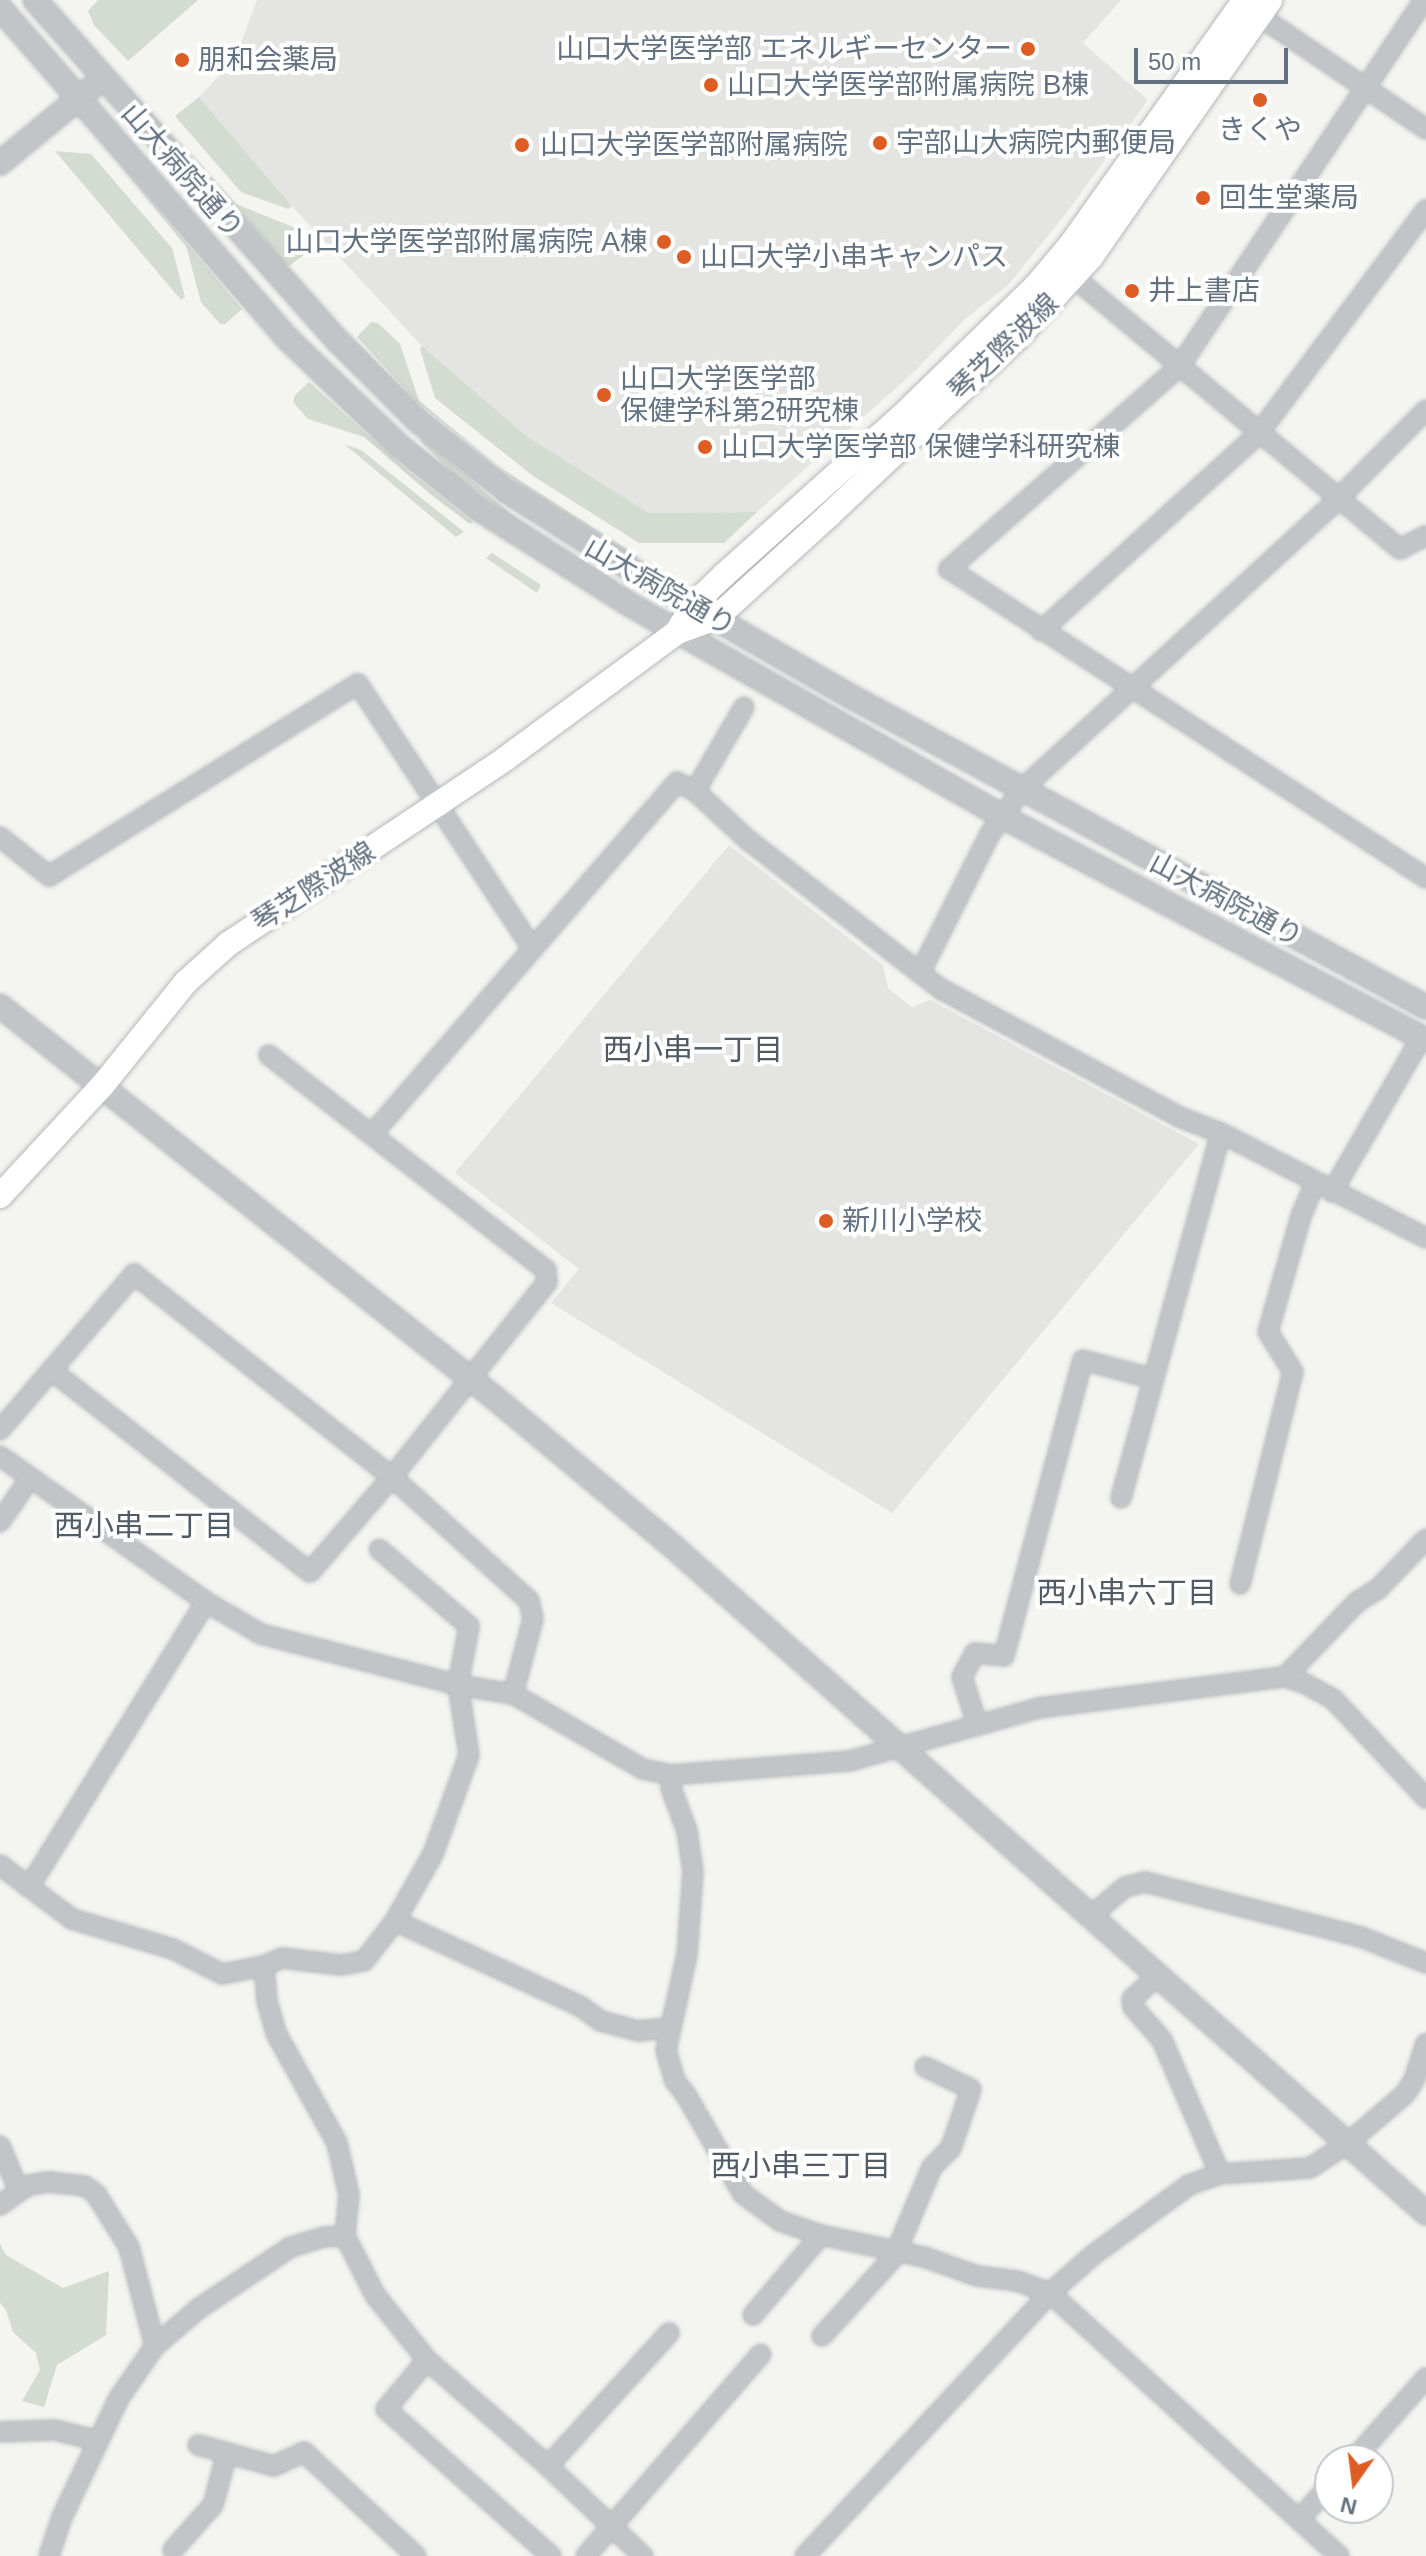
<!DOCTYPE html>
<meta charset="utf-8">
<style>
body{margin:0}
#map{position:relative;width:1426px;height:2556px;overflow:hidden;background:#f4f4f0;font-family:Helvetica,"Noto Sans JP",sans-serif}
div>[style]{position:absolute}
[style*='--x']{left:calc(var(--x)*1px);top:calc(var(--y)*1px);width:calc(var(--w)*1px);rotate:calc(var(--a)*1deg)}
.built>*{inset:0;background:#e4e5e3}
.green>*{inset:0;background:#d4dbd1}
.pier>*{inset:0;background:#f4f4f0}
.roads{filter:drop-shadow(0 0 2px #b4b8bc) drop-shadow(0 0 2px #b4b8bc)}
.minor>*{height:18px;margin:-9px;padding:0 9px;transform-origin:9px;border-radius:9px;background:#c1c5c8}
.tertiary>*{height:22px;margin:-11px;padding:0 11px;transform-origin:11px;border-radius:11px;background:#c1c5c8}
.secondary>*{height:24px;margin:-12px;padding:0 12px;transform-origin:12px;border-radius:12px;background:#fff}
.dots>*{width:22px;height:22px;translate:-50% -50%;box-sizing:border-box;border:4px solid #fff;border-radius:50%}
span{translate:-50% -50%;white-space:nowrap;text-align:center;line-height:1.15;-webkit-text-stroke:8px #fff;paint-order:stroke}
.poi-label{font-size:28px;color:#637280}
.right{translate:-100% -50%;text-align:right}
.left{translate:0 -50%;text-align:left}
.street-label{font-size:28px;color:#637280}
.neighbourhood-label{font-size:30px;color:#515b66}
.north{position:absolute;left:1314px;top:2444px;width:80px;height:80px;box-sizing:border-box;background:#fff;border:2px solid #c1c7cc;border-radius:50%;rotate:194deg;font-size:22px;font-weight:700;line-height:32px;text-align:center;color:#637280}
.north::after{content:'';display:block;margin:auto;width:28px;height:36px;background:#de5d25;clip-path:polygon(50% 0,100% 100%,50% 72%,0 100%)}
.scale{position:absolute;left:1134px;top:48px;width:154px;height:36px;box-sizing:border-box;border:4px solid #637280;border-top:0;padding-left:10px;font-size:24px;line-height:28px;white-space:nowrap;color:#637280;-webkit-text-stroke:6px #fff;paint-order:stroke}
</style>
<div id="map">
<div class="built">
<i style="clip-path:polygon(257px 0,1121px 0,1083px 43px,1148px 100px,1068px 211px,1008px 285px,965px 319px,915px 371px,757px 512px,649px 513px,525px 435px,422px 346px,292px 206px,199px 97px,235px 59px)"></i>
<i style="clip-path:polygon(729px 845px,883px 965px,888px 988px,912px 1007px,930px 1000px,1199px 1144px,892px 1513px,551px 1303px,579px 1269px,455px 1173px)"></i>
</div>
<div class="green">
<i style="clip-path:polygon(98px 0,198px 0,128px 61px,94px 25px,88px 11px)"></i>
<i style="clip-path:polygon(199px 97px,292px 206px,288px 209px,241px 192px,175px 116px)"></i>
<i style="clip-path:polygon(176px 136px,236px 204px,293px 227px,309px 245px,308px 252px,289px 266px,281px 260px)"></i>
<i style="clip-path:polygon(55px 151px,91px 154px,172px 248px,185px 297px,181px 300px)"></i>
<i style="clip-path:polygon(114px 158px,242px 309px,225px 324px,220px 324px,201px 302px,186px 246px)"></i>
<i style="clip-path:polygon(371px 322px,378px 323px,400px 344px,419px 401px,499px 467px,638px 556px,636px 559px,523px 487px,417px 402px,357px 337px)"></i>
<i style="clip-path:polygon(422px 346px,525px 435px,649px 513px,757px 512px,724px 543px,639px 543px,533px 476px,435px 398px,420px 349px)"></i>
<i style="clip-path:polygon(309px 382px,407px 470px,473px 522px,470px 524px,435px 498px,364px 437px,308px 419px,293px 402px,295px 395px)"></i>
<i style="clip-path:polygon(422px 439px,467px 476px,524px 525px,455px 476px,420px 441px)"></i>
<i style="clip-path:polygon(344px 444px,361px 450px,464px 532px,456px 537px)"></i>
<i style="clip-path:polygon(492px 553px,541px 585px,537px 593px,486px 558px)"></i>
<i style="clip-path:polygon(0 2244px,6px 2255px,63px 2288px,109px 2271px,106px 2335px,57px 2365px,44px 2407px,22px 2401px,40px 2370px,36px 2353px,13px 2332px,6px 2310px,0 2303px)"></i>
</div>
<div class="pier">
<i style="clip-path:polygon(0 0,72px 0,80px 8px,8px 55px,0 46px)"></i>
</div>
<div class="roads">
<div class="minor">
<i style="--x:1424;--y:0;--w:440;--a:123.7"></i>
<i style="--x:1180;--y:366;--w:308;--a:138.7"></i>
<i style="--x:949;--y:569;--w:568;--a:32.94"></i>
<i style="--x:1249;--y:9;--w:214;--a:34.1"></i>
<i style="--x:1065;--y:270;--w:436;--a:39.8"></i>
<i style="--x:1400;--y:549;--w:29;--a:-27"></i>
<i style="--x:1041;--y:631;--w:294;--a:-42.2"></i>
<i style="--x:1259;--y:433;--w:279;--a:-53.2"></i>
<i style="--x:695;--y:791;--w:97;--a:-59.7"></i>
<i style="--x:0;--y:837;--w:63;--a:38.5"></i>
<i style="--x:49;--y:876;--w:364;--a:-31.9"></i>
<i style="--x:358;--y:684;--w:316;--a:56.6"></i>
<i style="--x:920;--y:973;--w:156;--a:-63.3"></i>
<i style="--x:990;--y:834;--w:55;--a:-54.6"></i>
<i style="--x:1022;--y:789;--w:429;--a:-42.5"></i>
<i style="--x:1338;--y:499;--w:125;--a:-45.3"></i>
<i style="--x:373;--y:1133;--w:464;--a:-49.1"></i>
<i style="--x:677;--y:782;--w:20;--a:27"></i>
<i style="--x:695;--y:791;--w:72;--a:42.8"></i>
<i style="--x:748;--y:840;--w:244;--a:37.7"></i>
<i style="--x:941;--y:989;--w:273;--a:28.2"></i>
<i style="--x:1182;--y:1118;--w:42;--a:21"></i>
<i style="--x:1221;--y:1133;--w:230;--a:27.1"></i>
<i style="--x:1332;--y:1192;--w:179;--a:-59.9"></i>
<i style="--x:51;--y:1370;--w:328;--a:38"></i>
<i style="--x:310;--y:1572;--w:125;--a:-49.2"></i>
<i style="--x:392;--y:1477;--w:249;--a:-51.5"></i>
<i style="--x:547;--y:1282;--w:12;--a:-95"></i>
<i style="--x:546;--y:1270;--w:351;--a:-142.2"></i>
<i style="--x:0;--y:1430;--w:206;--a:-49.3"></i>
<i style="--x:134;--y:1274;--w:328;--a:38.2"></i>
<i style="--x:392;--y:1477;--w:185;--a:42.1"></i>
<i style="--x:529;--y:1601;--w:18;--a:77"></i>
<i style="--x:533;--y:1619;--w:78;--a:104.9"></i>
<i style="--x:0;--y:1456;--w:252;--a:35.3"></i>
<i style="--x:206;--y:1602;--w:64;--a:30.2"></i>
<i style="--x:261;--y:1634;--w:203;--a:14.5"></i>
<i style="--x:458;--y:1685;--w:56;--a:9.3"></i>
<i style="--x:513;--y:1694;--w:150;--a:30"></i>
<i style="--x:643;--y:1769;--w:29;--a:12"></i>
<i style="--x:671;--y:1775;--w:180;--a:-4.5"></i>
<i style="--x:850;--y:1761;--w:195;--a:-15.7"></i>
<i style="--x:1038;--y:1708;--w:249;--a:-7.2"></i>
<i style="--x:1285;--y:1677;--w:20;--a:18"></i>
<i style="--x:1304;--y:1683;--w:33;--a:29"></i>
<i style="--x:1333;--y:1699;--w:136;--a:46.8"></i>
<i style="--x:1121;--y:1498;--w:378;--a:-74.7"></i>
<i style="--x:0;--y:1522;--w:53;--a:-55.7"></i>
<i style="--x:1240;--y:1584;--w:219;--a:-76"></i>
<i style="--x:1293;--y:1372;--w:47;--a:-122"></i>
<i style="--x:1268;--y:1332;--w:121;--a:-74.1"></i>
<i style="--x:1301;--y:1216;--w:36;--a:-67"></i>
<i style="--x:1285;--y:1677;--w:104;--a:-46.2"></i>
<i style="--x:1357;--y:1602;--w:25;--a:-32"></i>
<i style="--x:1378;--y:1589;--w:69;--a:-46.2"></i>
<i style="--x:977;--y:1724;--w:49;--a:-107.7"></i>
<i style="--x:962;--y:1677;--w:27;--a:-62"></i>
<i style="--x:975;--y:1653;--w:29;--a:6"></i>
<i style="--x:1004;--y:1656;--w:306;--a:-75.1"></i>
<i style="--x:1083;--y:1360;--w:73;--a:15"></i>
<i style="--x:671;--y:1775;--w:13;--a:90"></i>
<i style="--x:671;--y:1788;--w:46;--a:69.6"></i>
<i style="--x:687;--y:1831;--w:40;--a:81.5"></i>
<i style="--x:693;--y:1871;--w:83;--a:94.1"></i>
<i style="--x:687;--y:1954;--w:98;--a:102.3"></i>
<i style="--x:666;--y:2050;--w:32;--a:74"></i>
<i style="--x:675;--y:2081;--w:18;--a:52"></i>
<i style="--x:686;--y:2095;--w:114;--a:60.1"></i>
<i style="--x:743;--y:2194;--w:46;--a:36.1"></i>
<i style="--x:780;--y:2221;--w:43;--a:18.9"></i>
<i style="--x:821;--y:2235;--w:105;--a:12.1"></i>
<i style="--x:924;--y:2257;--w:56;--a:19.7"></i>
<i style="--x:977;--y:2276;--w:40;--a:7.1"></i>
<i style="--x:1017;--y:2281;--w:35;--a:20"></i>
<i style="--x:1050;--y:2293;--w:391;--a:42.3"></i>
<i style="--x:0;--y:1865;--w:90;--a:36.9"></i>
<i style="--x:72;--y:1919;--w:105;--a:16.5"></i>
<i style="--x:173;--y:1949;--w:55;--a:27"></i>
<i style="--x:222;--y:1974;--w:43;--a:-10.8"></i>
<i style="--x:264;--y:1966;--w:20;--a:-24"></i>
<i style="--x:282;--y:1958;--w:59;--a:6.8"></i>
<i style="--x:341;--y:1965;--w:23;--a:-10"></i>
<i style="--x:364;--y:1961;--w:51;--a:-52.2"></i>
<i style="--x:395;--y:1921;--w:77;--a:-60.4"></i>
<i style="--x:433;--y:1854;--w:105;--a:-70"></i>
<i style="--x:469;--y:1755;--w:71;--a:-98.9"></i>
<i style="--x:458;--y:1685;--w:60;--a:-79.4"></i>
<i style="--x:469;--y:1626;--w:118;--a:-139.5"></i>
<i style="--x:29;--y:1887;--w:335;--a:-58.2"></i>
<i style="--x:1091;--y:1916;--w:45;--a:-40.5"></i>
<i style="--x:1125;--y:1887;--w:21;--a:-14"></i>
<i style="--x:1145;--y:1882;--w:223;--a:14.3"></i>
<i style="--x:1361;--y:1937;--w:70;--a:21.8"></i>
<i style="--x:395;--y:1921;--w:204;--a:24.7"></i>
<i style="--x:580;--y:2006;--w:26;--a:36"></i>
<i style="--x:601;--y:2021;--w:38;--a:15"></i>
<i style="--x:638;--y:2031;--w:31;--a:-6"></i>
<i style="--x:264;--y:1966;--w:35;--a:85"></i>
<i style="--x:267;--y:2001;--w:35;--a:74"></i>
<i style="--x:277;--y:2035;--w:124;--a:60.9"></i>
<i style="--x:337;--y:2143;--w:53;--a:77"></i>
<i style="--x:349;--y:2195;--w:41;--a:95.6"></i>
<i style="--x:345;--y:2236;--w:66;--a:63"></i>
<i style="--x:375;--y:2295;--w:83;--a:51.3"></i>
<i style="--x:427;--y:2360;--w:161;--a:41.2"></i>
<i style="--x:548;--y:2466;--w:131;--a:43.5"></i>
<i style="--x:1158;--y:1975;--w:35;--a:137"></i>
<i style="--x:1132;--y:1999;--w:8;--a:83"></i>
<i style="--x:1133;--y:2007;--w:44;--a:48.7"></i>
<i style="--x:1162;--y:2040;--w:146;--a:66.6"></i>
<i style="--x:0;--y:2146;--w:49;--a:67.1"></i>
<i style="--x:0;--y:2205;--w:35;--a:-35"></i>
<i style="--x:29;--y:2185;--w:19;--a:-9"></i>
<i style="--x:48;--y:2182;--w:37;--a:6"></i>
<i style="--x:85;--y:2186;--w:14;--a:36"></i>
<i style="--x:96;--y:2194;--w:62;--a:58.1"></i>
<i style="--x:129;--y:2247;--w:102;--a:75.3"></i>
<i style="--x:753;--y:2315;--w:105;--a:-49.6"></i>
<i style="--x:822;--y:2336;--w:107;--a:-47.7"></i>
<i style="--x:894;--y:2257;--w:98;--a:-67.1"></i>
<i style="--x:932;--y:2167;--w:27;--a:-45"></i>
<i style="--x:951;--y:2148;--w:62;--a:-71.3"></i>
<i style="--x:971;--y:2089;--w:51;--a:-154.4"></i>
<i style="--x:427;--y:2360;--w:64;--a:129.9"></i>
<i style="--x:386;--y:2409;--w:221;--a:41.7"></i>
<i style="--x:0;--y:2432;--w:55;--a:-2.1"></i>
<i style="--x:55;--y:2430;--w:45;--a:14"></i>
<i style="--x:198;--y:2445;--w:79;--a:15.4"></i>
<i style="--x:274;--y:2466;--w:33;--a:-25"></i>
<i style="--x:304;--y:2452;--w:153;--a:42.9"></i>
<i style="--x:1353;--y:2460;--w:110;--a:-48.3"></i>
<i style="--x:548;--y:2466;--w:180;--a:-47.7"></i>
<i style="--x:1299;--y:2520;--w:47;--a:-48.5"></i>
<i style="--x:173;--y:2550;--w:60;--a:-48.4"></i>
<i style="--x:213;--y:2505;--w:54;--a:-74.9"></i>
<i style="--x:49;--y:2556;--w:41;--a:-71.6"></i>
<i style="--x:62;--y:2517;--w:132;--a:-64.4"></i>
<i style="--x:119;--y:2398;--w:63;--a:-55.3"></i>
<i style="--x:155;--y:2346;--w:57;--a:-40.7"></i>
<i style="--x:198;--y:2309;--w:112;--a:-33.7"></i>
<i style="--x:291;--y:2247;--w:34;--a:-17"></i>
<i style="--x:324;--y:2237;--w:21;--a:-3"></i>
<i style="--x:586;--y:2556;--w:267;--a:-49.1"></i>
<i style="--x:805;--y:2556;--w:359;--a:-47"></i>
<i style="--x:1050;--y:2293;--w:57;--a:-41.5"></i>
<i style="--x:1093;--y:2255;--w:119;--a:-36.1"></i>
<i style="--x:1189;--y:2185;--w:33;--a:-20"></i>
<i style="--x:1220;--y:2174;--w:90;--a:-3.8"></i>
<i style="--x:1310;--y:2168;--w:45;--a:-33.3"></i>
<i style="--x:1348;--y:2143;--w:75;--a:-40.7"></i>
<i style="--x:1405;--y:2094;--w:17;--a:-57"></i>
<i style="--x:1414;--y:2080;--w:38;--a:-72"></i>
</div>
<div class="tertiary">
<i style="--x:35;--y:0;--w:459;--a:48.4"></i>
<i style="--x:340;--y:343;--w:110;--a:45"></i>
<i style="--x:418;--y:421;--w:113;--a:38.2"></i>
<i style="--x:507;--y:491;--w:161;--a:32.3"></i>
<i style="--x:643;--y:577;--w:241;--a:29.9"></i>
<i style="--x:852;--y:697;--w:652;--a:28.37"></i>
<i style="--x:0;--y:8;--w:440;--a:49"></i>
<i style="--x:289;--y:340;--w:153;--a:43.9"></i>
<i style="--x:399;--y:446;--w:98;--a:38.4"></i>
<i style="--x:476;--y:507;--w:179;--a:32.4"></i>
<i style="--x:627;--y:603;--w:433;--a:29.6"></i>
<i style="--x:1003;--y:817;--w:478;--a:27.8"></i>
<i style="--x:0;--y:163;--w:117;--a:-39.4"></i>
<i style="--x:0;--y:1006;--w:633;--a:38.39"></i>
<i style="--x:496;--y:1399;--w:225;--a:39.8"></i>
<i style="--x:669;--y:1543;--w:1011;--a:41.51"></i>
</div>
<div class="secondary">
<i style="--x:677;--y:632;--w:31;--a:-59"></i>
<i style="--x:693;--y:605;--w:43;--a:-44.1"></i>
<i style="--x:724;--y:575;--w:244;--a:-41.8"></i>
<i style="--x:906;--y:412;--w:180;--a:-44.1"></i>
<i style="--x:1035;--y:287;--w:57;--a:-49.9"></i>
<i style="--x:1072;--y:243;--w:298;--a:-54.6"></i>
<i style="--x:0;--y:1196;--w:150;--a:-47.2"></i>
<i style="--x:102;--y:1086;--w:134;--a:-51.1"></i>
<i style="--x:186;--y:982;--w:57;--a:-42.1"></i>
<i style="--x:228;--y:944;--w:333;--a:-33.7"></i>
<i style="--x:505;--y:759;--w:214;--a:-36.4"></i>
<i style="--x:677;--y:632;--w:41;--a:-19.7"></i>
<i style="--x:716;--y:618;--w:153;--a:-42.3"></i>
<i style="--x:829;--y:515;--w:260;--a:-43.3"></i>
<i style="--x:1018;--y:337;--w:108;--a:-47.6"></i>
<i style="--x:1091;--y:257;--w:313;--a:-55.1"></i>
</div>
</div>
<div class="dots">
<i style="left:1028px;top:49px;background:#de5d25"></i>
<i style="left:182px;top:60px;background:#de5d25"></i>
<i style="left:711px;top:85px;background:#de5d25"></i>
<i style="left:1260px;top:100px;background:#de5d25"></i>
<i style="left:880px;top:143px;background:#de5d25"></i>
<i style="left:522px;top:145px;background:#de5d25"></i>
<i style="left:1203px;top:198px;background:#de5d25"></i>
<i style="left:664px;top:242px;background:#de5d25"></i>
<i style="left:684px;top:257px;background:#de5d25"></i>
<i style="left:1132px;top:291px;background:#de5d25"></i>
<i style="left:604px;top:395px;background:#de5d25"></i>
<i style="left:705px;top:447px;background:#de5d25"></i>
<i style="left:826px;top:1221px;background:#de5d25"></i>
</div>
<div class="poi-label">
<span class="right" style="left:1012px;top:49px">山口大学医学部 エネルギーセンター</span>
<span class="left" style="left:198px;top:60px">朋和会薬局</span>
<span class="left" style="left:727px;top:85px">山口大学医学部附属病院 B棟</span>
<span style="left:1260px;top:130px">きくや</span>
<span class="left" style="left:896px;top:143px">宇部山大病院内郵便局</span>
<span class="left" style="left:540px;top:145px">山口大学医学部附属病院</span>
<span class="left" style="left:1219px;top:198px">回生堂薬局</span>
<span class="right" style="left:648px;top:242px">山口大学医学部附属病院 A棟</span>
<span class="left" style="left:700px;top:257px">山口大学小串キャンパス</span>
<span class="left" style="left:1148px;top:291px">井上書店</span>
<span class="left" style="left:620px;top:395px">山口大学医学部<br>保健学科第2研究棟</span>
<span class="left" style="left:721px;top:447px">山口大学医学部 保健学科研究棟</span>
<span class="left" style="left:842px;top:1221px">新川小学校</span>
</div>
<div class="street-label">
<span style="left:182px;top:171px;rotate:49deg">山大病院通り</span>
<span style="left:1004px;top:347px;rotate:-44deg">琴芝際波線</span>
<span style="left:660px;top:587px;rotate:30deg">山大病院通り</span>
<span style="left:314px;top:887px;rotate:-33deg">琴芝際波線</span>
<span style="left:1226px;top:900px;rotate:28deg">山大病院通り</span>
</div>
<div class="neighbourhood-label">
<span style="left:693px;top:1050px">西小串一丁目</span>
<span style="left:144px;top:1526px">西小串二丁目</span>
<span style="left:1127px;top:1593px">西小串六丁目</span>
<span style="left:801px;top:2166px">西小串三丁目</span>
</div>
<div class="north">N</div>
<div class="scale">50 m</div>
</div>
